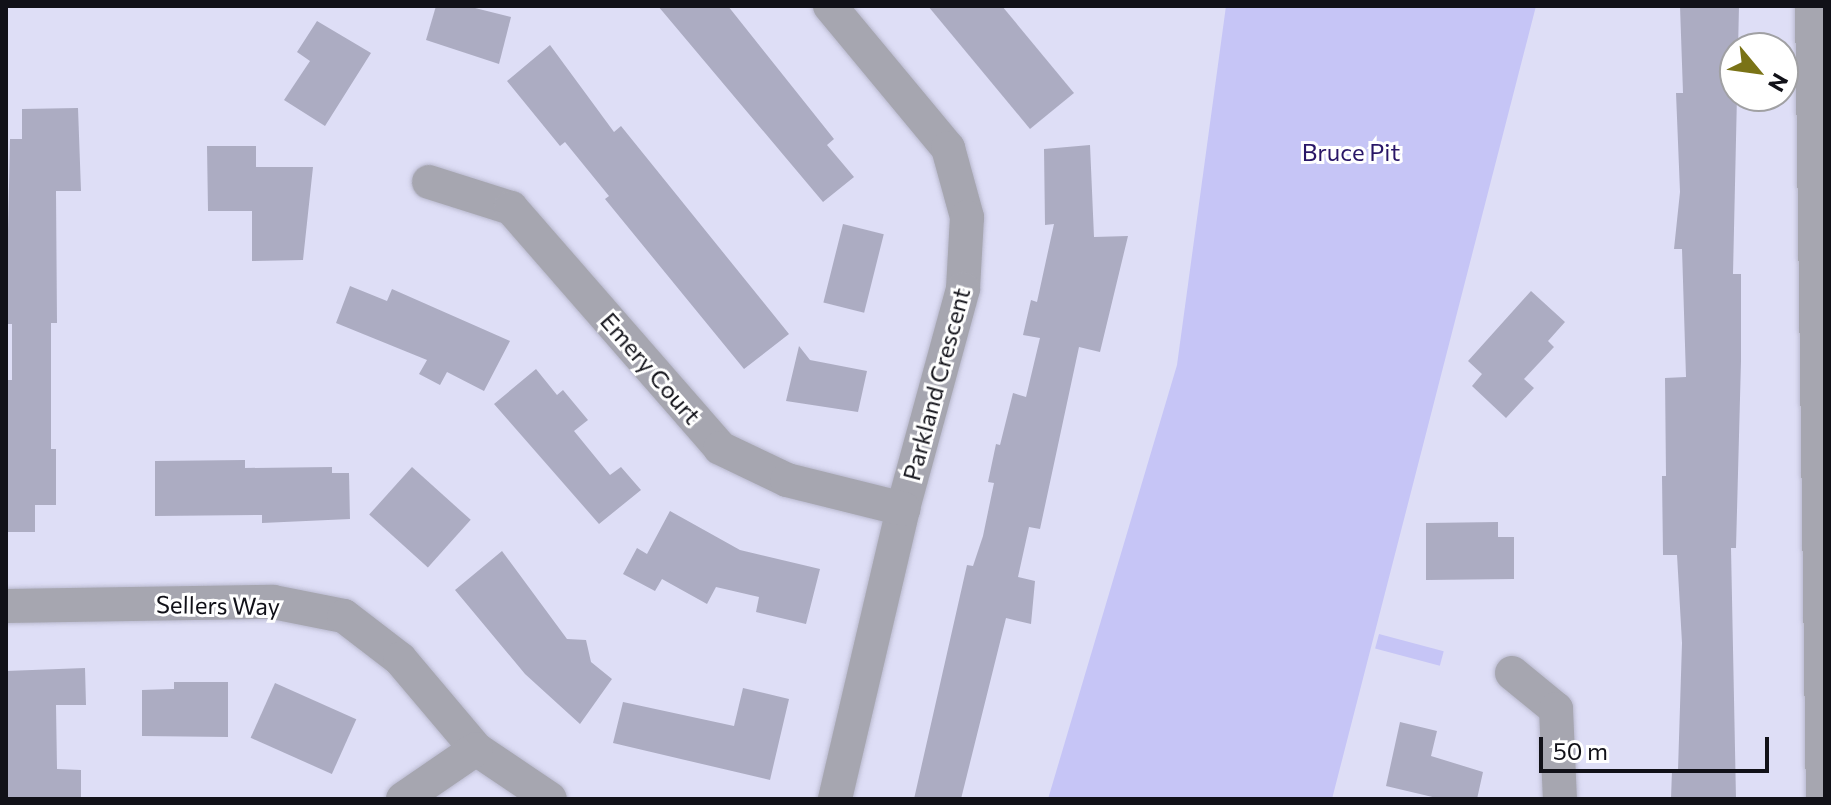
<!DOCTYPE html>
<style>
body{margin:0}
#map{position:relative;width:1831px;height:805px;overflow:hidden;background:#dedef6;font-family:Commissioner,sans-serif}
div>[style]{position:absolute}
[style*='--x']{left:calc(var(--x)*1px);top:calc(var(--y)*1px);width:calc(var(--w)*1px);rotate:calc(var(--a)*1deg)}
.green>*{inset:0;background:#c6c5f6;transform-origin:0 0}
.building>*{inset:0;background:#acacc2;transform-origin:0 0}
.roads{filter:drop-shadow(0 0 2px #b9b9ce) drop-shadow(0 0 2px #b9b9ce)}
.minor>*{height:34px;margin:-17px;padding:0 17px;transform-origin:17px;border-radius:17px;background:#a6a6b0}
span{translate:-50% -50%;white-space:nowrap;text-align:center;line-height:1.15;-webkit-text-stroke:6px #fff;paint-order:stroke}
.park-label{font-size:24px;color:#291667}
.street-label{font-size:24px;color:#111118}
.frame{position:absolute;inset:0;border:8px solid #111118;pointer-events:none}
.north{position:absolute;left:1719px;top:32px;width:80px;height:80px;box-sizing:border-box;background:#fff;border:2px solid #a0a0a3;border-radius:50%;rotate:119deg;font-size:22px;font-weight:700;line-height:32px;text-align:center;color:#111118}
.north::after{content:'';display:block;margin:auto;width:28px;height:36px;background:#7a7316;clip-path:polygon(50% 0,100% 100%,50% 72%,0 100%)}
.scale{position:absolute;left:1539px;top:737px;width:230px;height:36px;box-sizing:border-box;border:4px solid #111118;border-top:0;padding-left:10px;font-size:24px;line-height:28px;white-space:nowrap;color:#111118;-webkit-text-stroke:6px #fff;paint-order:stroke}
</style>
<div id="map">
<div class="green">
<i style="clip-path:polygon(1226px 6px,1536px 6px,1332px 799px,1048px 799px,1177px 365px)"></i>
<i style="left:1379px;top:634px;width:67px;height:15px;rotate:15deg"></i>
</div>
<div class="building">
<i style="clip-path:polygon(436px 6px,467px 6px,511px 17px,499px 64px,426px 40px)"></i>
<i style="clip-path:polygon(658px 6px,728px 6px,834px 139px,827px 145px,854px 177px,823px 202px)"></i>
<i style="clip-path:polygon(928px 6px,1002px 6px,1074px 93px,1030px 129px)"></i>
<i style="clip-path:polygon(1680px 6px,1739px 6px,1733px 274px,1741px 274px,1741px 361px,1736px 548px,1731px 548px,1736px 799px,1671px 799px,1672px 770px,1678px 770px,1682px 643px,1677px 555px,1663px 555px,1662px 476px,1666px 476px,1665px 378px,1686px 377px,1682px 249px,1674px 249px,1680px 192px,1676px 93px,1683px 93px)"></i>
<i style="clip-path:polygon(317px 21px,371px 53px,325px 126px,284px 100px,310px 61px,297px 52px)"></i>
<i style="clip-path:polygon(550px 45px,614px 132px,621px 126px,789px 334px,744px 369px,605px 199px,609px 196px,565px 142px,560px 146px,507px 81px)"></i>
<i style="clip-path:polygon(78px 108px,81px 191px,56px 191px,57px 323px,51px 323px,51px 449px,56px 449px,56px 505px,35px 505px,35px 532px,6px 532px,6px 380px,12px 380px,12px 324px,6px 324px,10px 139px,22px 139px,22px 109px)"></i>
<i style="clip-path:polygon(1090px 145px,1094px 237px,1128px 236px,1100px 352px,1079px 347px,1040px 529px,1029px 527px,1018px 577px,1035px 581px,1031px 624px,1006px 618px,961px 799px,914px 799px,967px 565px,973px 566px,983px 536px,994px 483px,988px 482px,996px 444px,1000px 445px,1013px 393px,1026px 397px,1040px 338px,1023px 335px,1031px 300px,1037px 302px,1054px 224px,1045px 225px,1044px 149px)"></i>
<i style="clip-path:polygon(207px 146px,256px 146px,256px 167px,313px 167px,303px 260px,252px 261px,252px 211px,208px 211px)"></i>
<i style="left:843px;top:224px;width:42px;height:81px;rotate:14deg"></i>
<i style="clip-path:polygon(350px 286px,387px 301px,392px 289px,510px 341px,484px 391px,447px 372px,440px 385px,419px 374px,427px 360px,336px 323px)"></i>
<i style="clip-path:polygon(1531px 291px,1565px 322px,1548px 341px,1554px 347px,1524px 379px,1534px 388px,1506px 418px,1472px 386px,1482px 374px,1468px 361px)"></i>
<i style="clip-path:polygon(799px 346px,810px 360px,867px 371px,858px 412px,786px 401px)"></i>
<i style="clip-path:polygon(536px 369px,557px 395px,563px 390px,588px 420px,574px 431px,610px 475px,621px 467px,641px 490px,599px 524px,494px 404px)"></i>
<i style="clip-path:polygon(245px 460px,245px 468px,332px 467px,332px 473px,349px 473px,350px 519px,262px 523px,262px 515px,155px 516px,155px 461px)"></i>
<i style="left:412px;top:467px;width:79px;height:64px;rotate:42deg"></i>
<i style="clip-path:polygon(670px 511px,740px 550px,820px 569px,806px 624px,756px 612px,759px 597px,716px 587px,707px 604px,662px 579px,655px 591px,623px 574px,637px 548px,647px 554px)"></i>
<i style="clip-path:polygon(1498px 522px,1498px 537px,1514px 537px,1514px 579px,1426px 580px,1426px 523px)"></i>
<i style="clip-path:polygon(502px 551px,567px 639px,586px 640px,591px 662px,612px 679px,580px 724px,525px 674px,455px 590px)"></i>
<i style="clip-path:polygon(85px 668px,86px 705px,56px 705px,57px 769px,81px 770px,81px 799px,6px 799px,6px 671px)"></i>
<i style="clip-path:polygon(174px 682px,228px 682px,228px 737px,142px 736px,142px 690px,174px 689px)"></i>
<i style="left:275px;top:683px;width:89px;height:60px;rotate:24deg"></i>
<i style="clip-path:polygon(743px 688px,789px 699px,770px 780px,613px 743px,623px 702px,734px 726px)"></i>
<i style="clip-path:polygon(1400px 722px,1437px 731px,1431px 756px,1483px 772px,1477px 799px,1441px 799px,1386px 786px)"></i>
</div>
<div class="roads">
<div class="minor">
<i style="--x:830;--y:6;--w:185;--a:50.3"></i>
<i style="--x:948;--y:148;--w:72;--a:74.6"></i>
<i style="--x:967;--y:217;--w:72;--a:93.2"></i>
<i style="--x:963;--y:289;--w:228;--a:105.3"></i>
<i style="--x:903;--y:509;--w:298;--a:103.2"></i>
<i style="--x:1812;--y:6;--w:793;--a:89.21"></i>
<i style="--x:429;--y:182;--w:86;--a:17.6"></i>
<i style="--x:511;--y:208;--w:318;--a:48.9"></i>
<i style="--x:720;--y:448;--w:74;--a:25.5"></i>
<i style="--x:787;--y:480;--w:120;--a:14"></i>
<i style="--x:6;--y:606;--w:267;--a:-0.9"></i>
<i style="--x:273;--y:602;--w:72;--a:11.2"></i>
<i style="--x:344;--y:616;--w:71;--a:37.5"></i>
<i style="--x:400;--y:659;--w:118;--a:49.8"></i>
<i style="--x:476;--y:749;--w:89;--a:34"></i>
<i style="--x:1512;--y:673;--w:57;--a:39.3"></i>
<i style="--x:1556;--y:709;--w:90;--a:87.5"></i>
<i style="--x:403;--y:799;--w:88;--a:-34.4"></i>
</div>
</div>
<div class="park-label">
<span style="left:1351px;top:152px">Bruce Pit</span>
</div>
<div class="street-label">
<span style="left:651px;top:368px;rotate:49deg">Emery Court</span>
<span style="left:936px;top:384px;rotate:-75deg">Parkland Crescent</span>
<span style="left:218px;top:605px;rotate:1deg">Sellers Way</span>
</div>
<div class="frame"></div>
<div class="north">N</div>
<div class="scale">50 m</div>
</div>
